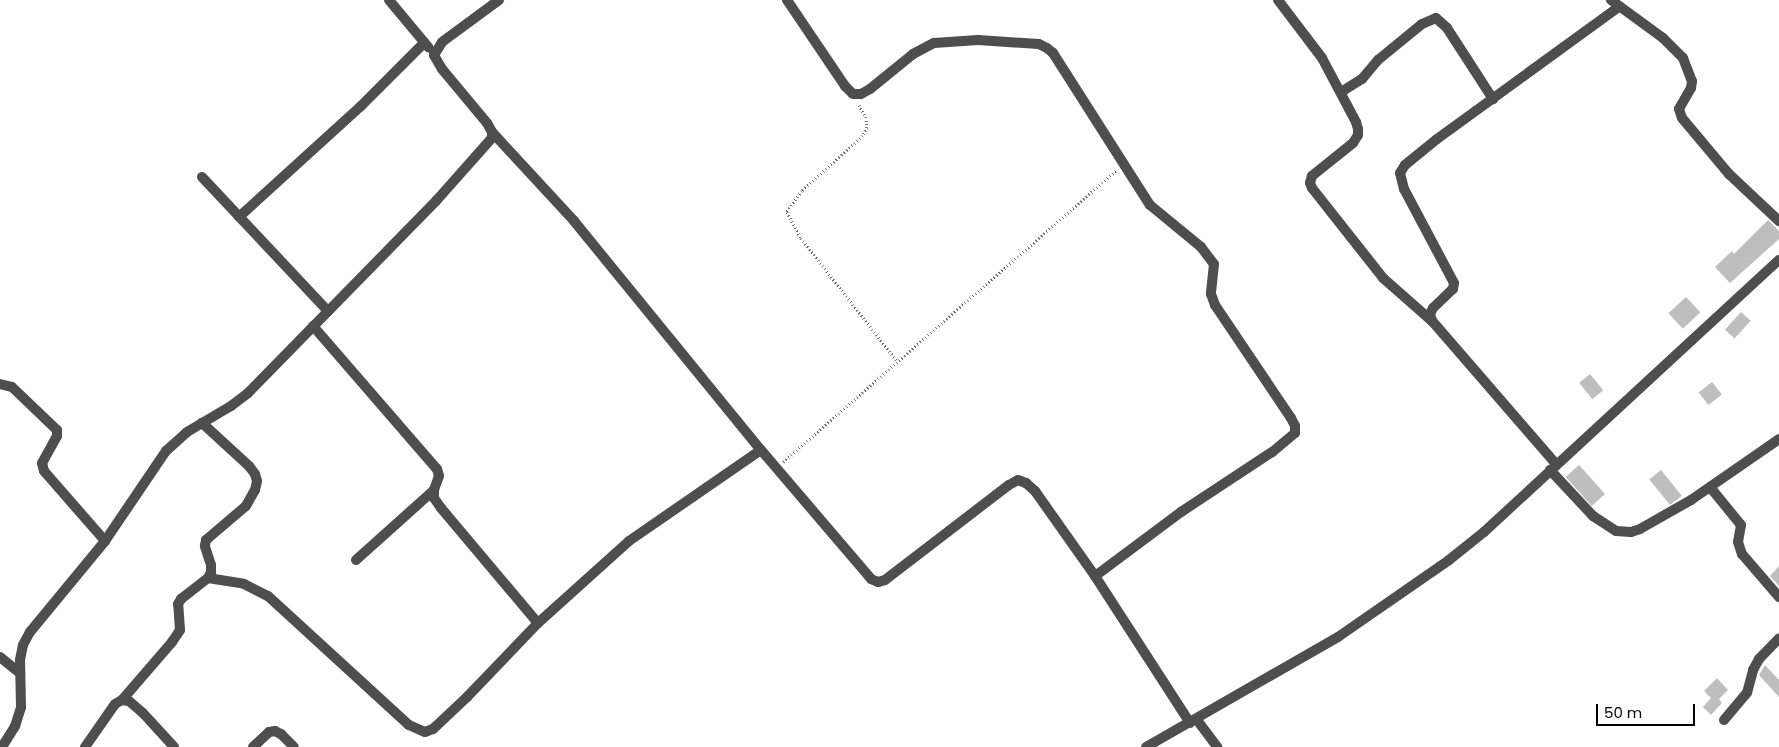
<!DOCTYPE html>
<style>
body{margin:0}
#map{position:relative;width:1779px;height:747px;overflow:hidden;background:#fff;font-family:Poppins,sans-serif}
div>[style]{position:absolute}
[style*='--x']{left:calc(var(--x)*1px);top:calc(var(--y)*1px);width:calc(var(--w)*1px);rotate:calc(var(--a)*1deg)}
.building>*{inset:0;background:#bebebe;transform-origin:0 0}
.path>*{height:2.5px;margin-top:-1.25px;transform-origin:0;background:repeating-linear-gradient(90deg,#707070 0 1px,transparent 0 3.5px)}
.minor>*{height:10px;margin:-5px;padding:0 5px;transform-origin:5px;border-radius:5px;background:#4e4e4e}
.tertiary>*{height:10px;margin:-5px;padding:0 5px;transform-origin:5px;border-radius:5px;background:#4e4e4e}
span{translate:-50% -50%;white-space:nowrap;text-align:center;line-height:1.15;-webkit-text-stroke:5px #fff;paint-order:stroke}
.scale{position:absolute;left:1596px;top:704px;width:99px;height:22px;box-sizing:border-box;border:2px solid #000;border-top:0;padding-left:6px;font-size:15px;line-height:18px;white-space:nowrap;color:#000;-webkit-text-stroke:4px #fff;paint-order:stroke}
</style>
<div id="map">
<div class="building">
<i style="clip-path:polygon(1768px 220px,1779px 231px,1779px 239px,1730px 283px,1715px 267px,1732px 251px,1734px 254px)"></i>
<i style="left:1686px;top:297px;width:21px;height:24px;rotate:47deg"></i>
<i style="left:1741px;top:312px;width:13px;height:24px;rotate:42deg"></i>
<i style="left:1590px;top:374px;width:21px;height:14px;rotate:51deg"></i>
<i style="left:1712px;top:382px;width:16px;height:17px;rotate:52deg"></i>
<i style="left:1579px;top:465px;width:39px;height:18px;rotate:48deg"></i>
<i style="left:1661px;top:470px;width:33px;height:15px;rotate:51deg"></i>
<i style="clip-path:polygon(1779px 566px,1779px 586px,1770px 576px)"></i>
<i style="clip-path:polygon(1765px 665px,1779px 680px,1779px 697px,1759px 675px)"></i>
<i style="clip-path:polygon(1717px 678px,1728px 690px,1719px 699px,1722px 703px,1711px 715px,1703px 707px,1711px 698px,1704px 691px)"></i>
</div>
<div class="path">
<i style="--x:859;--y:105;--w:14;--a:60"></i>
<i style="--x:866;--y:117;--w:10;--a:84"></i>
<i style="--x:867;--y:127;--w:10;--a:114"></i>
<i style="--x:863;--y:136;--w:82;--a:138"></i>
<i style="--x:802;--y:191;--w:26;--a:126"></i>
<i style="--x:787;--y:212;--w:30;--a:62"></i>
<i style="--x:801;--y:238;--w:157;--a:52"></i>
<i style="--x:783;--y:462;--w:443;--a:-41.2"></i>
</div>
<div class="minor">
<i style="--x:389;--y:0;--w:62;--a:50.2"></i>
<i style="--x:787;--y:0;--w:104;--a:56"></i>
<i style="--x:845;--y:86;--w:11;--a:45"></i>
<i style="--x:853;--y:94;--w:8;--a:0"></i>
<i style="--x:861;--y:94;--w:10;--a:-29"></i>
<i style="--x:870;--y:89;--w:55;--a:-39.1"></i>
<i style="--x:913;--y:54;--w:24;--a:-28"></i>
<i style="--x:934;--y:43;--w:44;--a:-3.9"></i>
<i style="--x:978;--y:40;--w:61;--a:3.8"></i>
<i style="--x:1039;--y:44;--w:9;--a:27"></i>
<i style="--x:1047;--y:48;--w:8;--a:40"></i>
<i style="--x:1053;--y:53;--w:180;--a:57.5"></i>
<i style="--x:1150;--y:205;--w:66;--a:39.5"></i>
<i style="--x:1201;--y:247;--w:21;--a:53"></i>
<i style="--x:1214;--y:264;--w:30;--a:96"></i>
<i style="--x:1211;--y:294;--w:12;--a:70"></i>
<i style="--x:1215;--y:305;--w:136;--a:56.1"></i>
<i style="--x:1291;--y:418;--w:9;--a:63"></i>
<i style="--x:1295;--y:426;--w:7;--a:90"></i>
<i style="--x:1295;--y:433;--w:30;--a:140"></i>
<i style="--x:1272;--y:452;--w:109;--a:146.6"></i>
<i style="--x:1181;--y:512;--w:107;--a:143.3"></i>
<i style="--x:1278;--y:0;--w:73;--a:52.8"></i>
<i style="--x:1322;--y:58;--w:72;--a:62"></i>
<i style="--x:1356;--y:122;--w:7;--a:74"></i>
<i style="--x:1358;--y:129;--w:6;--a:90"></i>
<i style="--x:1358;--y:135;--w:9;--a:122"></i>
<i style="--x:1353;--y:143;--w:53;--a:141.2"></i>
<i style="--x:1312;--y:176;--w:7;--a:106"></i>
<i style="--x:1310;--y:183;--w:5;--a:68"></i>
<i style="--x:1312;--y:188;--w:115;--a:51.7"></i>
<i style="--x:1383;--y:278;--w:65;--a:41.3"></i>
<i style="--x:1611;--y:0;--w:64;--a:36.2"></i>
<i style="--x:1663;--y:38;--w:28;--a:45"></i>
<i style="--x:1683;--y:58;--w:25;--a:69"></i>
<i style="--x:1692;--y:81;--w:7;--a:98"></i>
<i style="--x:1691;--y:88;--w:24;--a:120"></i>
<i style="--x:1679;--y:109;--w:9;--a:72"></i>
<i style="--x:1682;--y:118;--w:73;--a:50"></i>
<i style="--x:1729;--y:174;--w:69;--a:43.2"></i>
<i style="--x:1341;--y:92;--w:25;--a:-32"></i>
<i style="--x:1362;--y:79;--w:25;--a:-50"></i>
<i style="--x:1378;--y:60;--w:57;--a:-39.3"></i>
<i style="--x:1422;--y:24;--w:15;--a:-23"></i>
<i style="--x:1436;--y:18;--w:15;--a:42"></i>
<i style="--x:1447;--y:28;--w:85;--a:57.1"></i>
<i style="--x:492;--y:132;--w:121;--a:47.3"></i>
<i style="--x:574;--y:221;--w:296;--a:50.8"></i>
<i style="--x:761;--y:450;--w:170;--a:49.5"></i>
<i style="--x:871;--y:579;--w:8;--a:23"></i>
<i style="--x:878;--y:582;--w:7;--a:-16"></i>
<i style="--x:885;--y:580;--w:156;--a:-37.5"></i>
<i style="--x:1009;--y:485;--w:10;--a:-29"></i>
<i style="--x:1018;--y:480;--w:9;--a:21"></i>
<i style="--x:1026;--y:483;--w:12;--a:42"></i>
<i style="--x:1035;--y:491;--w:104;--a:54.8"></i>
<i style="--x:1095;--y:576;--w:175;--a:57.1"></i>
<i style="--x:202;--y:177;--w:184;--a:46.8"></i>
<i style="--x:239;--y:217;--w:164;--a:-42.3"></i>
<i style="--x:360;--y:107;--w:91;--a:-45"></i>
<i style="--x:313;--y:326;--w:189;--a:49.1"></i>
<i style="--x:437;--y:469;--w:7;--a:74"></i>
<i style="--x:439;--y:476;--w:15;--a:110"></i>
<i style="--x:434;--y:490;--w:8;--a:90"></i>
<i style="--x:434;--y:498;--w:12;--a:55"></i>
<i style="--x:441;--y:508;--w:150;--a:49.9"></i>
<i style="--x:0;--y:384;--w:12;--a:14"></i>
<i style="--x:12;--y:387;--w:62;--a:43.7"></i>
<i style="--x:57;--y:430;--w:6;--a:90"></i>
<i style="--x:57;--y:436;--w:31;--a:119"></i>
<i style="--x:42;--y:463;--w:8;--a:76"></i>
<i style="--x:44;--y:471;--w:93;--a:48.9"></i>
<i style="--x:1556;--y:464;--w:189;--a:-130.9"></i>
<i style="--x:1432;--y:321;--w:7;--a:-106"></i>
<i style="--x:1430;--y:314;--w:7;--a:-63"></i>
<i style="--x:1433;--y:308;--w:28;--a:-44"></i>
<i style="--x:1453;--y:289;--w:6;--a:-81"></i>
<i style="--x:1454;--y:283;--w:106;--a:-118"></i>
<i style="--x:1404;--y:189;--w:16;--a:-104"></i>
<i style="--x:1400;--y:173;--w:9;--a:-58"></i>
<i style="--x:1405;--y:165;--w:41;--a:-39.1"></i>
<i style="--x:1437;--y:139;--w:225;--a:-36"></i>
<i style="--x:1550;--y:470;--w:63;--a:46.9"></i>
<i style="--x:1593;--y:516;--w:27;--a:33"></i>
<i style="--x:1616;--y:531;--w:15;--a:4"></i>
<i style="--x:1631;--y:532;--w:9;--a:-18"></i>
<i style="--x:1640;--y:529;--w:59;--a:-29.6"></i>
<i style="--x:1691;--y:500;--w:107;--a:-34.7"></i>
<i style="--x:1710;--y:487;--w:49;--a:50.8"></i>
<i style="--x:1741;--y:525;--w:17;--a:100"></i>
<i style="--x:1738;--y:542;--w:13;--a:72"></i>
<i style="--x:1742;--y:554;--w:57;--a:49.3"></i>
<i style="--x:356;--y:560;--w:105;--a:-41.9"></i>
<i style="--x:208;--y:578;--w:36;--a:9"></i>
<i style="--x:244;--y:584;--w:27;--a:27"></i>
<i style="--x:268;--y:596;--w:191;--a:42.5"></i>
<i style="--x:409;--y:725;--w:17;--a:24"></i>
<i style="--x:425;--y:732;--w:9;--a:-21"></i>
<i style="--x:433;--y:729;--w:47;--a:-43.3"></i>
<i style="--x:467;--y:697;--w:103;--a:-46.2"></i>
<i style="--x:538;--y:623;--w:122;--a:-42"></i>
<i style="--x:629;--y:541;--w:160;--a:-34.6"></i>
<i style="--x:0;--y:657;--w:26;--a:39"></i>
<i style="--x:122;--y:700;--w:77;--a:-49.2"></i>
<i style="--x:172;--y:642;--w:14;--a:-56"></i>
<i style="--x:180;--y:630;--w:26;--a:-94"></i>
<i style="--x:178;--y:604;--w:6;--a:-59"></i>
<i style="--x:181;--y:599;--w:34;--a:-38"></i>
<i style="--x:208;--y:578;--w:7;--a:-63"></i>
<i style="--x:211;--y:572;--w:7;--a:-90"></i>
<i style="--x:211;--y:565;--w:20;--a:-108"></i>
<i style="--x:205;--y:546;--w:6;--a:-81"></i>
<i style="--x:206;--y:540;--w:52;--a:-40.4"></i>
<i style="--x:246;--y:506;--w:18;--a:-61"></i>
<i style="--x:255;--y:490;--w:9;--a:-77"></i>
<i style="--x:257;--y:481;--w:7;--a:-106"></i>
<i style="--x:255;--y:474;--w:10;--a:-127"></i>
<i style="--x:249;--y:466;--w:64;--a:-137.5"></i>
<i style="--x:1197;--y:720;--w:34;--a:53"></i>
<i style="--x:1724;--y:720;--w:35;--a:-50"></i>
<i style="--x:1747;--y:693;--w:24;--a:-75"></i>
<i style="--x:1753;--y:670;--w:13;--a:-61"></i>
<i style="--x:1759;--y:659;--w:29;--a:-46"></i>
<i style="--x:2;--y:747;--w:25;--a:-58"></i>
<i style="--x:15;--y:726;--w:20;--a:-72"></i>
<i style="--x:21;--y:707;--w:47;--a:-91.2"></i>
<i style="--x:20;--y:660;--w:15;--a:-79"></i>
<i style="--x:23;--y:645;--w:15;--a:-62"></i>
<i style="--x:30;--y:632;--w:118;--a:-50.5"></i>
<i style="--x:105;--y:541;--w:109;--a:-55.9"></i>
<i style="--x:166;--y:451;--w:28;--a:-42"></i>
<i style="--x:187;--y:432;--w:51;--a:-30.6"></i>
<i style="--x:231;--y:406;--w:21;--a:-37"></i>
<i style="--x:248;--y:393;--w:269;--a:-45.6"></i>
<i style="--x:436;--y:201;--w:84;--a:-48.4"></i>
<i style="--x:492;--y:138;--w:6;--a:-90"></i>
<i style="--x:492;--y:132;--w:10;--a:-119"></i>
<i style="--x:487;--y:123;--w:70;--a:-129.8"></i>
<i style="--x:442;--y:69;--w:16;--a:-120"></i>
<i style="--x:434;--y:55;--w:15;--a:-58"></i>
<i style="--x:442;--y:42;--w:71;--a:-36.4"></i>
<i style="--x:85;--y:747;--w:52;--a:-55.1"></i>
<i style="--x:115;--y:704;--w:8;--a:-30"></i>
<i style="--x:122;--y:700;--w:7;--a:8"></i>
<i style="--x:129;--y:701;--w:18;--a:41"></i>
<i style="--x:143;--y:713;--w:46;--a:47.6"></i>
<i style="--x:253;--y:747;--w:22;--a:-43"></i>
<i style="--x:269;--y:732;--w:6;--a:-9"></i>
<i style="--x:275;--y:731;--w:7;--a:27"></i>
<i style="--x:281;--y:734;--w:18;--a:45"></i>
</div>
<div class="tertiary">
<i style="--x:1146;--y:747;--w:221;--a:-29.8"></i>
<i style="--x:1338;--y:637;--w:135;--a:-34.7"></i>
<i style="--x:1449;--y:560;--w:45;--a:-38.7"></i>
<i style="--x:1484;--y:532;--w:401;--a:-42.7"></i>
</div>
<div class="scale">50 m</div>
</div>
